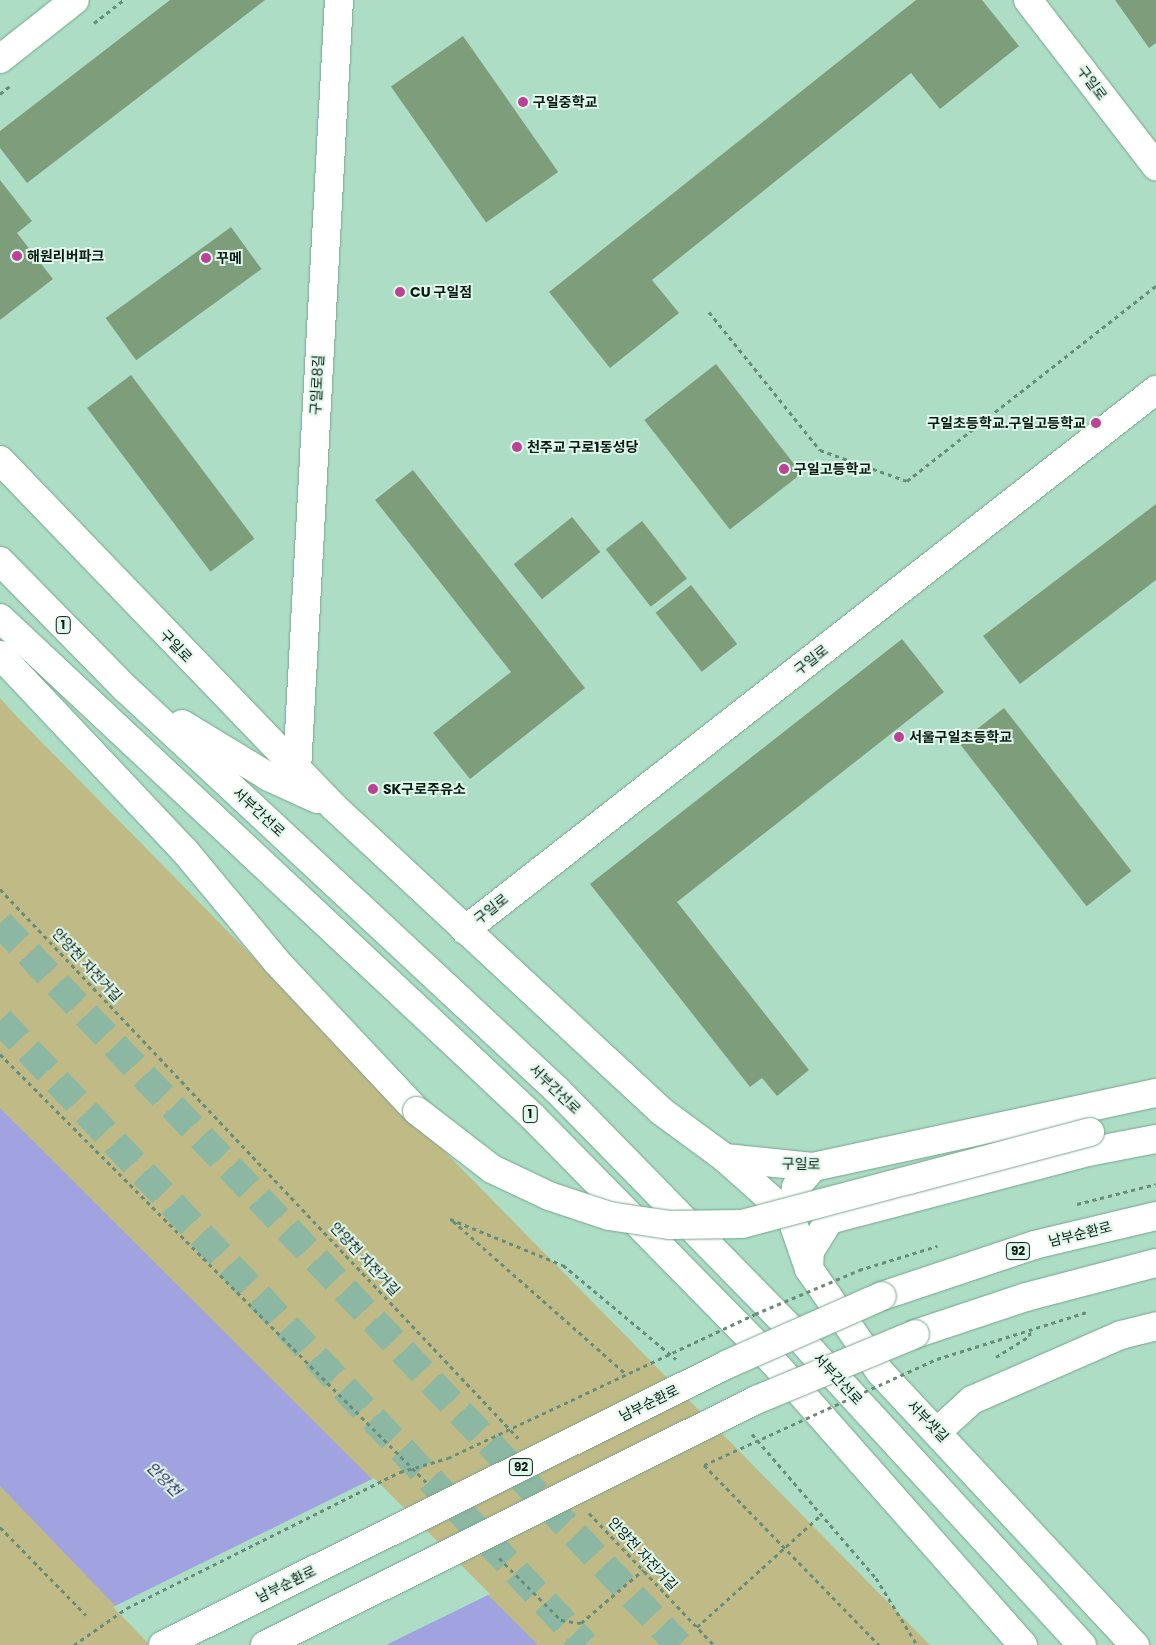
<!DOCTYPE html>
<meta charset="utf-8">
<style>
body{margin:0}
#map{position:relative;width:1156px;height:1645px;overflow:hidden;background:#addec5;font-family:Poppins,"Noto Sans KR",sans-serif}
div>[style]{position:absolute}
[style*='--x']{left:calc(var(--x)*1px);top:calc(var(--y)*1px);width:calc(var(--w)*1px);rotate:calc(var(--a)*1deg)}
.green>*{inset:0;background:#c0bb86}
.water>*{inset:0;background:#a1a3e0}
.pier>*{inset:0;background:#addec5}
.building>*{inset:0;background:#7e9e7b;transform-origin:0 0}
.highway-tunnel>*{height:28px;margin-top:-14px;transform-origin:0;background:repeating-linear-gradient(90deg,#8cb7a2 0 28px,transparent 0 42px)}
.path>*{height:3px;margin-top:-1.5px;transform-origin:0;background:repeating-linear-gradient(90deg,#688d7b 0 4px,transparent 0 8px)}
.roads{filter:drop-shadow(0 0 1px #75a58d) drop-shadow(0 0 1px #75a58d)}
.minor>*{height:28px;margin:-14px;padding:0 14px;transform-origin:14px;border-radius:14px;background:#fff}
.major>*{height:28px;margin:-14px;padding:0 14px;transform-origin:14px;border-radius:14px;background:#fff}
.path-bridge>*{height:3px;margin-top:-1.5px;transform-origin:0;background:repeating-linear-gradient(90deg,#688d7b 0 4px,transparent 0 8px)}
.bridges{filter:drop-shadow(0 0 1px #75a58d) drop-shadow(0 0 1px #75a58d)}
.major-bridge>*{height:28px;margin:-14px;padding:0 14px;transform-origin:14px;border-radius:14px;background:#fff}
.dots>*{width:14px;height:14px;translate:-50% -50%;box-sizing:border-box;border:2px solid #e0f8eb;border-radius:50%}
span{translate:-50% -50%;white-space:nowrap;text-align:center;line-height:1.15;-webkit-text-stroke:4px #e0f8eb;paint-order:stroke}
.shield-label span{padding:1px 4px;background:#e0f8eb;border:1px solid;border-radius:4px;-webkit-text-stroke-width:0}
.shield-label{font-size:12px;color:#091c14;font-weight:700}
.street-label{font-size:14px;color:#091c14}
.poi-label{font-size:14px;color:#091c14;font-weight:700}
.left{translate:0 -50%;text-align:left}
.right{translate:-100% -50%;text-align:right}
.water-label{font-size:15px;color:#281e65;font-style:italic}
</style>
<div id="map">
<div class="green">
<i style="clip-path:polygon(0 698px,20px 720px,930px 1645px,0 1645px)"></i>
</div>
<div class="water">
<i style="clip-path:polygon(0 1108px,538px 1645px,153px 1645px,0 1486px)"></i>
</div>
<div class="pier">
<i style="clip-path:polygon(374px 1478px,490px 1594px,386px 1645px,150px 1645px,113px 1607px)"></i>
</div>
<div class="building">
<i style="clip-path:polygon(170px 0,265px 0,27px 183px,0 148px,0 131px)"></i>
<i style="clip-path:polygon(916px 0,982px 0,1019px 46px,940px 109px,911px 73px,652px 280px,679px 313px,610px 368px,549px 292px)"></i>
<i style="clip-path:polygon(1115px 0,1156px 0,1156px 43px,1149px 48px)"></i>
<i style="left:463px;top:36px;width:166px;height:88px;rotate:55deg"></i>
<i style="clip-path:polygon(0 180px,32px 221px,17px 233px,53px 279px,0 320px)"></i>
<i style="left:231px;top:227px;width:52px;height:155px;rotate:54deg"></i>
<i style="left:716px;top:364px;width:139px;height:91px;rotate:52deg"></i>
<i style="left:131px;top:375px;width:205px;height:55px;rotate:53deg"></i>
<i style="clip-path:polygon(413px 470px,585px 688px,470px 779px,433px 733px,511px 672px,375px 500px)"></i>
<i style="clip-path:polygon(1156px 504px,1156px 580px,1020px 684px,983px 636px)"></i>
<i style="left:572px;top:517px;width:45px;height:75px;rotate:51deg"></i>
<i style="left:642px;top:521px;width:73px;height:46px;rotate:52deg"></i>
<i style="left:691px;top:585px;width:75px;height:45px;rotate:52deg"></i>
<i style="clip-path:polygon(902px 639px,944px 692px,677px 902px,809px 1070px,777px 1096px,762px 1078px,750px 1087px,590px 884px)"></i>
<i style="left:1004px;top:708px;width:207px;height:57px;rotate:52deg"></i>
</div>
<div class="highway-tunnel">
<i style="--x:0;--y:923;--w:991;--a:46.76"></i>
<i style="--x:0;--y:1020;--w:856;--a:46.89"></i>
</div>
<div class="path">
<i style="--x:94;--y:23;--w:37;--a:-38"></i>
<i style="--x:0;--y:94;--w:14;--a:-39"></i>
<i style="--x:709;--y:312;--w:177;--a:51.2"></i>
<i style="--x:820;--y:450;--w:92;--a:19.6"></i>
<i style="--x:907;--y:481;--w:316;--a:-38.1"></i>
<i style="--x:0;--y:889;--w:755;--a:46.66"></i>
<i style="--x:0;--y:1054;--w:605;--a:45.13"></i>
<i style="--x:1077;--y:1204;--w:81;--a:-14.2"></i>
<i style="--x:450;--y:1219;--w:122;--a:22.2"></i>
<i style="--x:563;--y:1265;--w:147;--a:39.8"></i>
<i style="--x:453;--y:1221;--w:232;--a:41.5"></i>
<i style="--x:859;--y:1270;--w:82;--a:-17.1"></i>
<i style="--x:996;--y:1357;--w:40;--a:-32"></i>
<i style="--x:1030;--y:1336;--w:7;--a:-98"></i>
<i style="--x:937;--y:1359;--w:157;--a:-17.4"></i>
<i style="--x:752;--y:1434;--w:190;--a:49.3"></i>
<i style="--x:876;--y:1578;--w:79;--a:58.5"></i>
<i style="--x:704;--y:1465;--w:251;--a:45.8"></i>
<i style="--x:589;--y:1513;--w:182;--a:46.6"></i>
<i style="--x:0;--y:1527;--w:123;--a:45.7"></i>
<i style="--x:499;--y:1558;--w:88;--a:45"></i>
<i style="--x:561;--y:1620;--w:20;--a:9"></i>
<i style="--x:581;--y:1623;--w:82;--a:-40.5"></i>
<i style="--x:697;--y:1627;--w:169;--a:-42.1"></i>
</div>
<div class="roads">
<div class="minor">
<i style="--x:1028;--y:0;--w:210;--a:52.4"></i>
<i style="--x:0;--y:59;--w:95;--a:-38.2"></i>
<i style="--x:297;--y:770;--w:771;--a:-86.88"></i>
<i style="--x:465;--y:930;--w:877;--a:-38.01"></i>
<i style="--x:813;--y:1167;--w:26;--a:130"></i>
<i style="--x:796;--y:1187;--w:30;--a:99"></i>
<i style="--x:791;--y:1217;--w:55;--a:70.9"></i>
<i style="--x:809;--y:1269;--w:125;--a:55.4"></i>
<i style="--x:880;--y:1372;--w:374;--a:47"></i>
</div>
<div class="major">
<i style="--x:0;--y:460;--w:482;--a:46.1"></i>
<i style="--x:334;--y:807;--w:446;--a:42.9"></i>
<i style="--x:661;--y:1111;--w:79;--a:36.3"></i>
<i style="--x:725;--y:1158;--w:88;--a:5.8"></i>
<i style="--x:813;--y:1167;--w:351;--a:-12.2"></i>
<i style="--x:0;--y:561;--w:180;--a:45.5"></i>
<i style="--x:126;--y:689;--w:589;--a:42.93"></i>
<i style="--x:557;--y:1090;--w:340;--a:45.6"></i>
<i style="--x:795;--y:1333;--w:424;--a:47.4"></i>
<i style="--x:0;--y:618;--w:730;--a:43.11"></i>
<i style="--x:533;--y:1117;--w:337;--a:45.5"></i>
<i style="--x:769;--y:1357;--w:384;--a:48.6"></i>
<i style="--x:0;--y:655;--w:268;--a:46.7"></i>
<i style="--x:184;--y:850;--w:144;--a:50.3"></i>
<i style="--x:276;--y:961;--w:206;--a:46.8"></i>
<i style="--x:182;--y:724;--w:102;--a:31.3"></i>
<i style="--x:269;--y:777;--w:53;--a:24.6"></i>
<i style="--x:725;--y:1158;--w:89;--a:41.8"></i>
<i style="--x:809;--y:1269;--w:18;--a:-87"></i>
<i style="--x:810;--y:1251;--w:36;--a:-58"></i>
<i style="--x:829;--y:1220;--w:268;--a:-14.7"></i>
<i style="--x:1088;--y:1152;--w:69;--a:-10.8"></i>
<i style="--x:882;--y:1296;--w:160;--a:-18.5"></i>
<i style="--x:1034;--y:1245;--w:125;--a:-13.4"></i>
<i style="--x:915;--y:1334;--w:117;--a:-18.4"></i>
<i style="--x:1026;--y:1297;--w:134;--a:-14.7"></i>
<i style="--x:938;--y:1431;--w:46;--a:-42.4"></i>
<i style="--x:972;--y:1400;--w:163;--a:-23.6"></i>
<i style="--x:1121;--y:1335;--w:36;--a:-14"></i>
</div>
</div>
<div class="path-bridge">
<i style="--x:704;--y:1465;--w:256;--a:-24.5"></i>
<i style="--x:74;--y:1645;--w:65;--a:-34.9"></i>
<i style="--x:127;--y:1608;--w:305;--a:-26.5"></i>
<i style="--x:400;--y:1472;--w:50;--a:-16.3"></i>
<i style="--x:448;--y:1458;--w:339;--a:-25.1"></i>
<i style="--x:755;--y:1314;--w:113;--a:-22.9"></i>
</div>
<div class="bridges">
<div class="major-bridge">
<i style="--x:417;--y:1111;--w:95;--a:37.7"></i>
<i style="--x:492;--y:1169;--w:63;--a:25.3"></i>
<i style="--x:549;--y:1196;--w:63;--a:18.4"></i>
<i style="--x:609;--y:1216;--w:62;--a:8.4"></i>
<i style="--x:670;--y:1225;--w:72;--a:-0.8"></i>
<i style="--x:742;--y:1224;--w:360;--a:-14.8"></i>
<i style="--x:163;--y:1645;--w:631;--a:-26.44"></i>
<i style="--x:728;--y:1364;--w:168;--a:-23.8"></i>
<i style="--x:265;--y:1645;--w:549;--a:-26.52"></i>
<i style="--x:756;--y:1400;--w:172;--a:-22.5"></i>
</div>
</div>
<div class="dots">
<i style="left:523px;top:102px;background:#bc4295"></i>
<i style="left:17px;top:256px;background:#bc4295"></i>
<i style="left:206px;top:258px;background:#bc4295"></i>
<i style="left:400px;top:292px;background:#bc4295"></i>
<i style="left:1096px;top:423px;background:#bc4295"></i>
<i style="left:517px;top:447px;background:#bc4295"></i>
<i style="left:784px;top:469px;background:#bc4295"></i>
<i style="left:899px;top:737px;background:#bc4295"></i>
<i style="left:373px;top:789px;background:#bc4295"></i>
</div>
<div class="shield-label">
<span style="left:63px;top:625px">1</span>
<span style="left:530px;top:1114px">1</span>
<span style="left:1018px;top:1251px">92</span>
<span style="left:521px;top:1467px">92</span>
</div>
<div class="street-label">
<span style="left:1092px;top:83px;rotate:53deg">구일로</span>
<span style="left:317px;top:385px;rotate:-87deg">구일로8길</span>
<span style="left:176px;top:646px;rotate:46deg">구일로</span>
<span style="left:811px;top:660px;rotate:-38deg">구일로</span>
<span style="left:259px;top:812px;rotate:43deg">서부간선로</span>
<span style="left:491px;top:909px;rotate:-38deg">구일로</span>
<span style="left:87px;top:965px;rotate:47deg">안양천 자전거길</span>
<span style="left:555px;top:1089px;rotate:44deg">서부간선로</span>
<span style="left:801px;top:1164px;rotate:1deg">구일로</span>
<span style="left:1080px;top:1234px;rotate:-14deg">남부순환로</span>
<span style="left:365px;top:1259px;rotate:47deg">안양천 자전거길</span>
<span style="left:838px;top:1379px;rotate:47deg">서부간선로</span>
<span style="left:649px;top:1403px;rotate:-26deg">남부순환로</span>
<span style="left:928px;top:1421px;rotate:46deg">서부샛길</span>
<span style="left:643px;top:1554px;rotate:47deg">안양천 자전거길</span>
<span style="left:286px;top:1584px;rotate:-26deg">남부순환로</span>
</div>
<div class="poi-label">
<span class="left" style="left:533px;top:102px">구일중학교</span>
<span class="left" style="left:27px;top:256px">해원리버파크</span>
<span class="left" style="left:216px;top:258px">꾸메</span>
<span class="left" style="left:410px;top:292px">CU 구일점</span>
<span class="right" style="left:1086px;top:423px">구일초등학교.구일고등학교</span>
<span class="left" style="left:527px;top:447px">천주교 구로1동성당</span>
<span class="left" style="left:794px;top:469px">구일고등학교</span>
<span class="left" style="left:909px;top:737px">서울구일초등학교</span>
<span class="left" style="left:383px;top:789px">SK구로주유소</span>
</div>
<div class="water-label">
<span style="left:164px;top:1479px;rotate:45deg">안양천</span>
</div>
</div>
